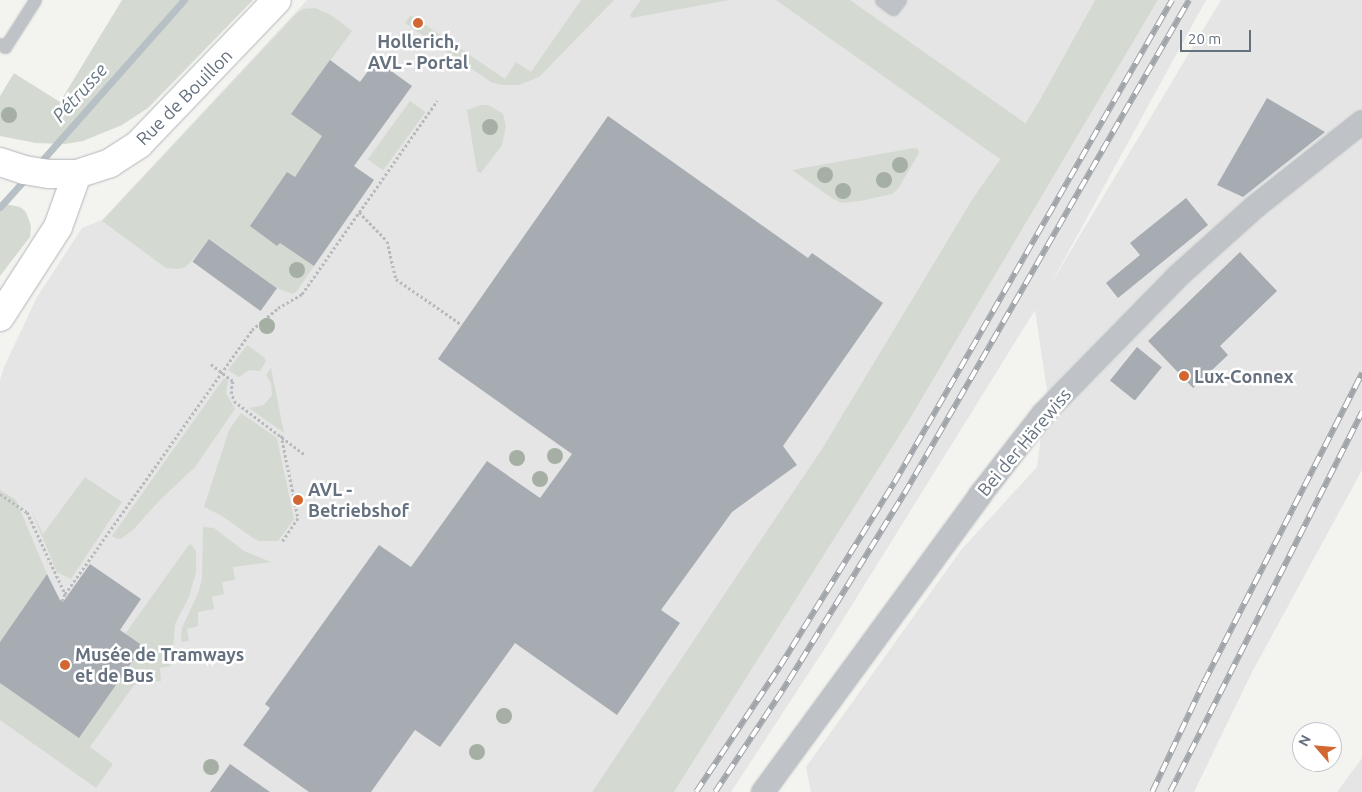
<!DOCTYPE html>
<meta charset="utf-8">
<style>
body{margin:0}
#map{position:relative;width:1362px;height:792px;overflow:hidden;background:#f3f4f0;font-family:Ubuntu,sans-serif}
div>[style]{position:absolute}
[style*='--x']{left:calc(var(--x)*1px);top:calc(var(--y)*1px);width:calc(var(--w)*1px);rotate:calc(var(--a)*1deg)}
.built>*{inset:0;background:#e4e5e4}
.green>*{inset:0;background:#d4dad2;transform-origin:0 0}
.stream>*{height:7px;margin:-3.5px;padding:0 3.5px;transform-origin:3.5px;border-radius:3.5px;background:#b7c0c5}
.building>*{inset:0;background:#a6acb2;transform-origin:0 0}
.path>*{height:3px;margin-top:-1.5px;transform-origin:0;background:repeating-linear-gradient(90deg,#b7b9bc 0 2.5px,transparent 0 5px)}
.roads{filter:drop-shadow(0 0 1px #b2b6ba) drop-shadow(0 0 1px #b2b6ba)}
.lane>*{height:11px;margin:-5.5px;padding:0 5.5px;transform-origin:5.5px;border-radius:5.5px;background:#bfc2c6}
.street>*{height:22px;margin:-11px;padding:0 11px;transform-origin:11px;border-radius:11px;background:#bfc2c6}
.secondary>*{height:28px;margin:-14px;padding:0 14px;transform-origin:14px;border-radius:14px;background:#fff}
.rail>*{height:5.5px;margin-top:-2.75px;transform-origin:0;background:repeating-linear-gradient(90deg,#fff 0 11px,#a1a5aa 0 22px);box-sizing:border-box;border-block:1px solid #a1a5aa}
.trees>*{width:16px;height:16px;margin:-8px;border-radius:50%;background:#a5afa3}
.dots>*{width:14px;height:14px;translate:-50% -50%;box-sizing:border-box;border:2px solid #fff;border-radius:50%}
span{translate:-50% -50%;white-space:nowrap;text-align:center;line-height:1.15;-webkit-text-stroke:5px #fff;paint-order:stroke}
.poi-label{font-size:18px;color:#65717f;font-weight:700}
.left{translate:0 -50%;text-align:left}
.street-label{font-size:18px;color:#65717f}
.water-label{font-size:19px;color:#667883;font-style:italic}
.north{position:absolute;left:1292px;top:722px;width:50px;height:50px;box-sizing:border-box;background:#fff;border:1px solid #c1c6cc;border-radius:50%;rotate:297deg;font-size:14px;font-weight:700;line-height:20px;text-align:center;color:#65717f}
.north::after{content:'';display:block;margin:auto;width:18px;height:22px;background:#d26732;clip-path:polygon(50% 0,100% 100%,50% 72%,0 100%)}
.scale{position:absolute;left:1180px;top:30px;width:71px;height:22px;box-sizing:border-box;border:2px solid #65717f;border-top:0;padding-left:6px;font-size:15px;line-height:18px;white-space:nowrap;color:#65717f;-webkit-text-stroke:4px #fff;paint-order:stroke}
</style>
<div id="map">
<div class="built">
<i style="clip-path:polygon(307px 0,1095px 0,1038px 103px,973px 198px,823px 447px,592px 792px,0 792px,0 380px,4px 367px,37px 297px,82px 228px,102px 220px)"></i>
<i style="clip-path:polygon(1158px 0,1206px 0,1049px 287px,1221px 0,1362px 0,1362px 470px,1251px 674px,1194px 792px,811px 792px,806px 767px,961px 550px,1037px 467px,1047px 391px,1035px 310px,829px 642px,731px 792px,674px 792px,905px 427px)"></i>
<i style="clip-path:polygon(1362px 758px,1362px 792px,1337px 792px)"></i>
</div>
<div class="green">
<i style="clip-path:polygon(122px 0,253px 0,148px 108px,122px 125px,83px 141px,65px 144px,36px 143px,0 136px,0 96px,14px 73px,60px 102px)"></i>
<i style="clip-path:polygon(581px 0,614px 0,539px 77px,519px 85px,501px 85px,491px 82px,405px 23px,411px 15px,505px 79px,516px 62px,531px 72px)"></i>
<i style="clip-path:polygon(641px 0,729px 0,632px 18px,630px 15px)"></i>
<i style="clip-path:polygon(776px 0,850px 0,1025px 123px,1038px 103px,1095px 0,1158px 0,905px 427px,674px 792px,592px 792px,823px 447px,973px 198px,1000px 159px)"></i>
<i style="clip-path:polygon(315px 8px,331px 15px,352px 31px,291px 114px,322px 136px,295px 177px,287px 172px,277px 246px,280px 243px,314px 266px,297px 291px,293px 294px,277px 288px,210px 239px,186px 267px,177px 269px,166px 268px,102px 221px,297px 13px,303px 9px)"></i>
<i style="left:410px;top:101px;width:19px;height:72px;rotate:36deg"></i>
<i style="clip-path:polygon(481px 105px,488px 105px,499px 111px,503px 114px,506px 126px,502px 145px,481px 173px,477px 171px,467px 110px)"></i>
<i style="clip-path:polygon(914px 148px,918px 149px,919px 153px,898px 189px,892px 194px,860px 201px,842px 203px,833px 199px,792px 170px)"></i>
<i style="clip-path:polygon(0 203px,20px 207px,26px 212px,31px 226px,30px 237px,0 276px)"></i>
<i style="clip-path:polygon(247px 345px,264px 357px,266px 361px,260px 371px,249px 370px,239px 377px,228px 370px)"></i>
<i style="clip-path:polygon(271px 368px,284px 433px,249px 408px,264px 405px,272px 395px,271px 383px,266px 375px)"></i>
<i style="clip-path:polygon(224px 378px,228px 381px,226px 393px,235px 409px,195px 467px,160px 500px,133px 530px,122px 538px,117px 539px,112px 536px)"></i>
<i style="clip-path:polygon(241px 413px,277px 438px,294px 519px,278px 541px,259px 541px,253px 538px,222px 516px,204px 507px,229px 430px)"></i>
<i style="clip-path:polygon(85px 477px,122px 502px,71px 579px,57px 572px,31px 510px,43px 534px)"></i>
<i style="clip-path:polygon(0 490px,16px 500px,47px 574px,0 642px)"></i>
<i style="clip-path:polygon(203px 527px,214px 528px,244px 551px,271px 562px,233px 567px,235px 580px,222px 582px,224px 594px,212px 597px,214px 609px,198px 612px,198px 626px,187px 629px,189px 641px,181px 642px,182px 628px,199px 591px,202px 578px)"></i>
<i style="clip-path:polygon(191px 544px,196px 551px,196px 572px,189px 597px,175px 624px,173px 651px,170px 652px,171px 666px,160px 668px,161px 681px,134px 685px,90px 747px,113px 764px,96px 788px,0 720px,0 683px,125px 634px,188px 546px)"></i>
</div>
<div class="stream">
<i style="--x:37;--y:166;--w:222;--a:-48.5"></i>
<i style="--x:0;--y:207;--w:39;--a:-48"></i>
</div>
<div class="building">
<i style="clip-path:polygon(330px 60px,360px 82px,376px 60px,412px 86px,354px 166px,374px 180px,314px 266px,280px 243px,277px 246px,250px 226px,287px 172px,295px 177px,322px 136px,291px 114px)"></i>
<i style="clip-path:polygon(1267px 98px,1325px 132px,1243px 197px,1217px 185px)"></i>
<i style="clip-path:polygon(608px 116px,808px 258px,812px 253px,883px 303px,783px 446px,797px 465px,732px 512px,661px 610px,680px 623px,617px 715px,515px 643px,440px 747px,415px 730px,371px 792px,309px 792px,243px 745px,270px 708px,265px 704px,379px 545px,411px 567px,487px 461px,540px 498px,572px 454px,438px 359px)"></i>
<i style="clip-path:polygon(1186px 198px,1208px 225px,1118px 298px,1106px 283px,1140px 255px,1130px 243px)"></i>
<i style="left:209px;top:239px;width:84px;height:28px;rotate:36deg"></i>
<i style="clip-path:polygon(1240px 252px,1277px 291px,1220px 346px,1228px 355px,1193px 388px,1148px 341px)"></i>
<i style="left:1137px;top:347px;width:32px;height:43px;rotate:39deg"></i>
<i style="clip-path:polygon(90px 564px,141px 599px,120px 630px,143px 646px,79px 738px,0 683px,0 642px,47px 574px,60px 600px,63px 602px)"></i>
<i style="clip-path:polygon(230px 764px,270px 792px,210px 792px)"></i>
</div>
<div class="path">
<i style="--x:359;--y:212;--w:40;--a:46"></i>
<i style="--x:387;--y:241;--w:39;--a:77"></i>
<i style="--x:396;--y:279;--w:80;--a:34.9"></i>
<i style="--x:211;--y:364;--w:28;--a:38"></i>
<i style="--x:233;--y:381;--w:10;--a:101"></i>
<i style="--x:231;--y:391;--w:10;--a:73"></i>
<i style="--x:234;--y:401;--w:88;--a:37.1"></i>
<i style="--x:281;--y:435;--w:85;--a:78.4"></i>
<i style="--x:298;--y:518;--w:29;--a:124"></i>
<i style="--x:0;--y:494;--w:32;--a:34"></i>
<i style="--x:27;--y:512;--w:90;--a:65.1"></i>
<i style="--x:65;--y:594;--w:324;--a:-54.7"></i>
<i style="--x:252;--y:330;--w:34;--a:-40"></i>
<i style="--x:278;--y:308;--w:28;--a:-30"></i>
<i style="--x:302;--y:294;--w:236;--a:-55"></i>
<i style="--x:62;--y:601;--w:8;--a:-67"></i>
</div>
<div class="roads">
<div class="lane">
<i style="--x:881;--y:0;--w:15;--a:37"></i>
<i style="--x:893;--y:9;--w:11;--a:-52"></i>
<i style="--x:0;--y:44;--w:6;--a:31"></i>
<i style="--x:5;--y:47;--w:56;--a:-57.4"></i>
</div>
<div class="street">
<i style="--x:763;--y:792;--w:368;--a:-53.8"></i>
<i style="--x:980;--y:495;--w:103;--a:-52.1"></i>
<i style="--x:1043;--y:414;--w:193;--a:-45.6"></i>
<i style="--x:1178;--y:276;--w:105;--a:-41.9"></i>
<i style="--x:1256;--y:206;--w:135;--a:-38.4"></i>
</div>
<div class="secondary">
<i style="--x:0;--y:162;--w:25;--a:18"></i>
<i style="--x:24;--y:170;--w:26;--a:9"></i>
<i style="--x:50;--y:174;--w:27;--a:0"></i>
<i style="--x:77;--y:174;--w:35;--a:-18"></i>
<i style="--x:110;--y:163;--w:35;--a:-33"></i>
<i style="--x:139;--y:144;--w:199;--a:-46.2"></i>
<i style="--x:0;--y:317;--w:107;--a:-57.2"></i>
<i style="--x:58;--y:227;--w:56;--a:-70.3"></i>
</div>
</div>
<div class="rail">
<i style="--x:696;--y:792;--w:151;--a:-56.3"></i>
<i style="--x:780;--y:666;--w:216;--a:-58.1"></i>
<i style="--x:894;--y:483;--w:557;--a:-60.08"></i>
<i style="--x:715;--y:792;--w:134;--a:-56.5"></i>
<i style="--x:789;--y:680;--w:219;--a:-58.3"></i>
<i style="--x:904;--y:494;--w:570;--a:-60.02"></i>
<i style="--x:1152;--y:792;--w:122;--a:-64.7"></i>
<i style="--x:1204;--y:682;--w:347;--a:-62.9"></i>
<i style="--x:1170;--y:792;--w:426;--a:-63.2"></i>
</div>
<div class="trees">
<i style="left:9px;top:115px"></i>
<i style="left:490px;top:127px"></i>
<i style="left:900px;top:165px"></i>
<i style="left:825px;top:175px"></i>
<i style="left:884px;top:180px"></i>
<i style="left:843px;top:191px"></i>
<i style="left:297px;top:270px"></i>
<i style="left:267px;top:326px"></i>
<i style="left:555px;top:456px"></i>
<i style="left:517px;top:458px"></i>
<i style="left:540px;top:479px"></i>
<i style="left:504px;top:716px"></i>
<i style="left:477px;top:752px"></i>
<i style="left:211px;top:767px"></i>
</div>
<div class="dots">
<i style="left:418px;top:23px;background:#d26732"></i>
<i style="left:1184px;top:376px;background:#d26732"></i>
<i style="left:298px;top:500px;background:#d26732"></i>
<i style="left:65px;top:665px;background:#d26732"></i>
</div>
<div class="poi-label">
<span style="left:418px;top:52px">Hollerich,<br>AVL - Portal</span>
<span class="left" style="left:1194px;top:376px">Lux-Connex</span>
<span class="left" style="left:308px;top:500px">AVL -<br>Betriebshof</span>
<span class="left" style="left:75px;top:665px">Musée de Tramways<br>et de Bus</span>
</div>
<div class="street-label">
<span style="left:184px;top:97px;rotate:-45deg">Rue de Bouillon</span>
<span style="left:1024px;top:442px;rotate:-50deg">Bei der Härewiss</span>
</div>
<div class="water-label">
<span style="left:80px;top:93px;rotate:-48deg">Pétrusse</span>
</div>
<div class="north">N</div>
<div class="scale">20 m</div>
</div>
